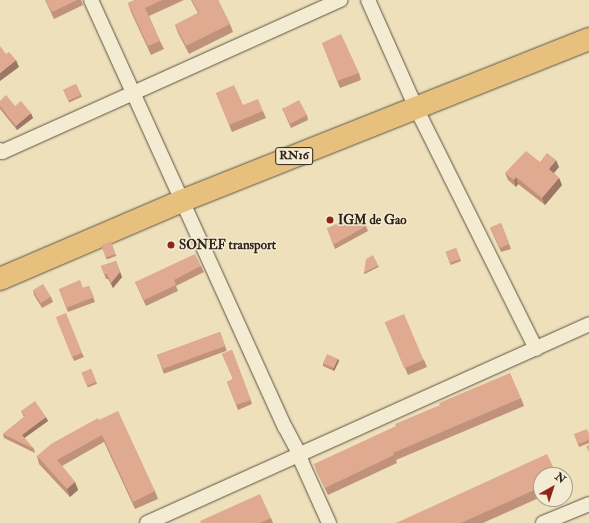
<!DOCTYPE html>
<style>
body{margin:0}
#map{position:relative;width:589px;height:523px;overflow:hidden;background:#eee0bb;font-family:"IM FELL Double Pica",serif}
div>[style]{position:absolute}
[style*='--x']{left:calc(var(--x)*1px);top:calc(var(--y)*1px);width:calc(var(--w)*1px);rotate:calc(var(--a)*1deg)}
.roads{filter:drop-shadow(0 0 1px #5e5242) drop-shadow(0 0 1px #5e5242)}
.street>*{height:14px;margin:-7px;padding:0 7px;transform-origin:7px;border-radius:7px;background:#f4ebd3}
.primary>*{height:22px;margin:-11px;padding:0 11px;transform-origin:11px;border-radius:11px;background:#e7c07e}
.wall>*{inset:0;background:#c0927c;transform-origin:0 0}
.shaded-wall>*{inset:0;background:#9c7765}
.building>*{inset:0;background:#dfaa90;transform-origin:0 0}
.dots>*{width:11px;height:11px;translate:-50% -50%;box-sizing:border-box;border:2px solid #f4ebd3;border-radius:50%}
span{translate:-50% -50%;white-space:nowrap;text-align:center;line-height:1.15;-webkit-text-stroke:3px #f4ebd3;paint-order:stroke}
.shield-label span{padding:1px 3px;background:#f4ebd3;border:1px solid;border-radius:3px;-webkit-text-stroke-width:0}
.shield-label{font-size:12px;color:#2e2219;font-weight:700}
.poi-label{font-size:13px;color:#2e2219;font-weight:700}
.left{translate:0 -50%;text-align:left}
.north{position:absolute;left:533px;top:467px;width:40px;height:40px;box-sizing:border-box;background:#f4ebd3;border:1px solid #a59b89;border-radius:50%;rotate:39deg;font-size:11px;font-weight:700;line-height:16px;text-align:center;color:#2e2219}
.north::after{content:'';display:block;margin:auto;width:14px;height:18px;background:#8f2418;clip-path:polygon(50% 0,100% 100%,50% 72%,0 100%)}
</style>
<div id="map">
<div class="roads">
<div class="street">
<i style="--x:91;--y:0;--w:469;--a:65.6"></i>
<i style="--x:285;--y:427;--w:32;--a:62"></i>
<i style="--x:300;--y:455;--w:8;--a:76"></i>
<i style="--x:302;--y:463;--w:66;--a:65.8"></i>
<i style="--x:368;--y:0;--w:118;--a:66"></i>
<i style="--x:416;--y:108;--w:269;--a:63.5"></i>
<i style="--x:0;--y:150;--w:3;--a:45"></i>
<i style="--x:2;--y:152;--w:371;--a:-24.2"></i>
<i style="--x:147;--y:523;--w:485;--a:-24.2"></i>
<i style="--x:543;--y:523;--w:50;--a:-22.4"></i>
</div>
<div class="primary">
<i style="--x:0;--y:279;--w:198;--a:-23.2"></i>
<i style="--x:182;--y:201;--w:438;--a:-21.7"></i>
</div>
</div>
<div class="wall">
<i style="clip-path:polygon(45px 0,81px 0,83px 5px,54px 19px)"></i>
<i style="clip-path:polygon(135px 0,184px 0,149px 16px,160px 41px,164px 49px,151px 55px,131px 12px,128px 3px)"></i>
<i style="clip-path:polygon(191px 0,218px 0,230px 24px,233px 32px,189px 54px,178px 33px,175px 25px,198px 13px)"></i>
<i style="clip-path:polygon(322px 43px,359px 73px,361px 80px,340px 88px)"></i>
<i style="left:76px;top:84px;width:14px;height:14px;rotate:65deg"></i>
<i style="clip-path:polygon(216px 93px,243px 105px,263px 111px,266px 118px,232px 132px)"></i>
<i style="clip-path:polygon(0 101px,15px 106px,33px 118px,17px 130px,0 109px)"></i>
<i style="clip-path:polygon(282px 108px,307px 115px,308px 120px,291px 128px)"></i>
<i style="clip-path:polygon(540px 162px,559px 167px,554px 173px,559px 178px,562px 185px,545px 205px,518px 184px,516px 187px,508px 180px,505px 173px)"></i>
<i style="clip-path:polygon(501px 223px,511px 249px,501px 252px,490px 228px)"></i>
<i style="clip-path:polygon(366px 226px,368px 231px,335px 249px,327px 228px)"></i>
<i style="left:111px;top:242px;width:15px;height:10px;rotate:70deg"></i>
<i style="left:456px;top:248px;width:14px;height:11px;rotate:69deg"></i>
<i style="clip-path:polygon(116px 261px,122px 277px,113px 288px,108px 279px,106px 279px,101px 266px)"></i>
<i style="left:378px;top:265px;width:2px;height:16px;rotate:63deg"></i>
<i style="clip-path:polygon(201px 266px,204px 272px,176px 286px,178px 291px,146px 306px,135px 282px)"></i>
<i style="clip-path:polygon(89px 286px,95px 302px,68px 312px,59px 289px,83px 288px)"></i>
<i style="clip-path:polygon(33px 290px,51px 297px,53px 302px,42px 308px,34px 295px)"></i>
<i style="clip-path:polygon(58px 322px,82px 353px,84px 357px,74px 361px)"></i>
<i style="clip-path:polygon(385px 322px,424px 360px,427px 367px,408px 375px)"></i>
<i style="left:220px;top:332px;width:20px;height:67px;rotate:70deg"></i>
<i style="clip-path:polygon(232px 350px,252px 404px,238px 410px,227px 382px,233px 379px,222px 354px)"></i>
<i style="clip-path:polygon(338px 359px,339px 361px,334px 371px,323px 366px,323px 363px)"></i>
<i style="left:91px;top:369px;width:16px;height:10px;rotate:68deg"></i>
<i style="clip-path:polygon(521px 398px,524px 406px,396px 460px,397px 463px,328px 495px,317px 472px,314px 464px)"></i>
<i style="clip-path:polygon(21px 411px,48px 421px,24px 438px,34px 449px,35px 453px,4px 438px,3px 434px,24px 417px)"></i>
<i style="clip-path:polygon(99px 420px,155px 491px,158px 499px,135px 509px,104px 442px,62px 466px,75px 482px,78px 490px,70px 497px,39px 464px,37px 456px)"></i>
<i style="clip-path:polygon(574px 434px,589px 434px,589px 443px,579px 447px)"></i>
<i style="clip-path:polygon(541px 475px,541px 497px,483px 523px,396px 523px)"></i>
<i style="clip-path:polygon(271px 518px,273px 523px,201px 523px)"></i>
</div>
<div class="shaded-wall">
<i style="clip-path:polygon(16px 60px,19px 67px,0 81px,0 73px)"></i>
<i style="clip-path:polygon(31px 113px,33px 118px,17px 130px,16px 126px)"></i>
<i style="clip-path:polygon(556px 160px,559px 167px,551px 176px,549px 169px)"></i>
<i style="clip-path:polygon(516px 177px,518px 184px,516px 187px,514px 180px)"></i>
<i style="clip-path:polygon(559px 178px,562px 185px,545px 205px,542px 198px)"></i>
<i style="clip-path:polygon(120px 272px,122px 277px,113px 288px,111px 283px)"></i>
<i style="clip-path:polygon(338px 359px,339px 361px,334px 371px,333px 368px)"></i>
<i style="clip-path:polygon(46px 417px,48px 421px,23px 439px,22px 435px)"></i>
<i style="clip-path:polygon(75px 482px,78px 490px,70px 497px,67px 489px)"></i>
</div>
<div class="building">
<i style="clip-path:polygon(45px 0,77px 0,52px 12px)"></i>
<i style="clip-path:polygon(135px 0,162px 0,145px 8px,160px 41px,148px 46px,128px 3px)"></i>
<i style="clip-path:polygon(192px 0,218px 0,230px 24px,186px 46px,175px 25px,199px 13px)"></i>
<i style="clip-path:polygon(341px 34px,359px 73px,337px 81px,322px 43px)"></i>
<i style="clip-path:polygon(0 46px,6px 54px,9px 52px,16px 60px,0 73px)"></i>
<i style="left:76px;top:84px;width:12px;height:14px;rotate:66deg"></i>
<i style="clip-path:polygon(234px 85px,243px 105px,258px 99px,263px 111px,229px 125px,216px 93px)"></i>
<i style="clip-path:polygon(6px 95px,15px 106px,21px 101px,31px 113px,16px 126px,0 106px,0 101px)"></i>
<i style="left:299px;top:100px;width:17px;height:19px;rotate:62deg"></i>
<i style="clip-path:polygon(526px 151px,540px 162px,547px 153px,556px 160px,549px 169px,559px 178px,542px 198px,516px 177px,514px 180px,505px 173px)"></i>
<i style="clip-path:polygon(359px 214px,366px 226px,333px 245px,327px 228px)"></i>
<i style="clip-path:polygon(501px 223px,509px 244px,500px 248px,490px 228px)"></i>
<i style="left:111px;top:242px;width:13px;height:10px;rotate:72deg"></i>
<i style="left:456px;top:248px;width:12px;height:11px;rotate:70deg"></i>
<i style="clip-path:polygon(195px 254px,201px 266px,174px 280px,176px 285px,144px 300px,135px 282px)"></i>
<i style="clip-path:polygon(373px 255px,378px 265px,364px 272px,366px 259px)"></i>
<i style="clip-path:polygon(116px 261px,120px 272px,111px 283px,107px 274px,104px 274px,101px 266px)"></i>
<i style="clip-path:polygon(80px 280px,83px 288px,89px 286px,94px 297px,66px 308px,59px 289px)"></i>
<i style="left:43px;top:284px;width:15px;height:12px;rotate:58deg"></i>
<i style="left:66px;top:313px;width:43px;height:11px;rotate:68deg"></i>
<i style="left:404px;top:314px;width:50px;height:21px;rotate:67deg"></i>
<i style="left:220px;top:332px;width:15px;height:67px;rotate:70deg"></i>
<i style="clip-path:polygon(232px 350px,251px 400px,236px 405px,227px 382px,233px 379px,222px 354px)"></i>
<i style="left:327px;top:354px;width:12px;height:10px;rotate:24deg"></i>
<i style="left:91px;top:369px;width:14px;height:10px;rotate:69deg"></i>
<i style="clip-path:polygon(510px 373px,521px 398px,393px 453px,394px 455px,325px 488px,314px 464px,396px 426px,395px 424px,440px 405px,439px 403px)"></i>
<i style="clip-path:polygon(35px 401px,46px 417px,22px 435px,34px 449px,3px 434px,25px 416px,21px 411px)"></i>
<i style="clip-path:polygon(118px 411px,155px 491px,133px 502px,102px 435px,57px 460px,75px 482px,67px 489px,37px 456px,51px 444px,98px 418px,99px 420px)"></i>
<i style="clip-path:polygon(587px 429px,589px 434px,589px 440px,578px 444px,574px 434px)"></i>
<i style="clip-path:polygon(589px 445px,589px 452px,586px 446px)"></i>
<i style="clip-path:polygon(547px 454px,557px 475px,541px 475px,541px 487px,461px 523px,396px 523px)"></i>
<i style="clip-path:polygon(260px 494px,271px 518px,260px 523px,201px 523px,200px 521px)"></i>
</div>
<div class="dots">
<i style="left:330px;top:220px;background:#8f2418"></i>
<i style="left:171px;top:245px;background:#8f2418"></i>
</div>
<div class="shield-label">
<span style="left:294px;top:156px">RN16</span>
</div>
<div class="poi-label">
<span class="left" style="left:338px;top:220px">IGM de Gao</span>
<span class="left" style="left:179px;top:245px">SONEF transport</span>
</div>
<div class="north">N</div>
</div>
